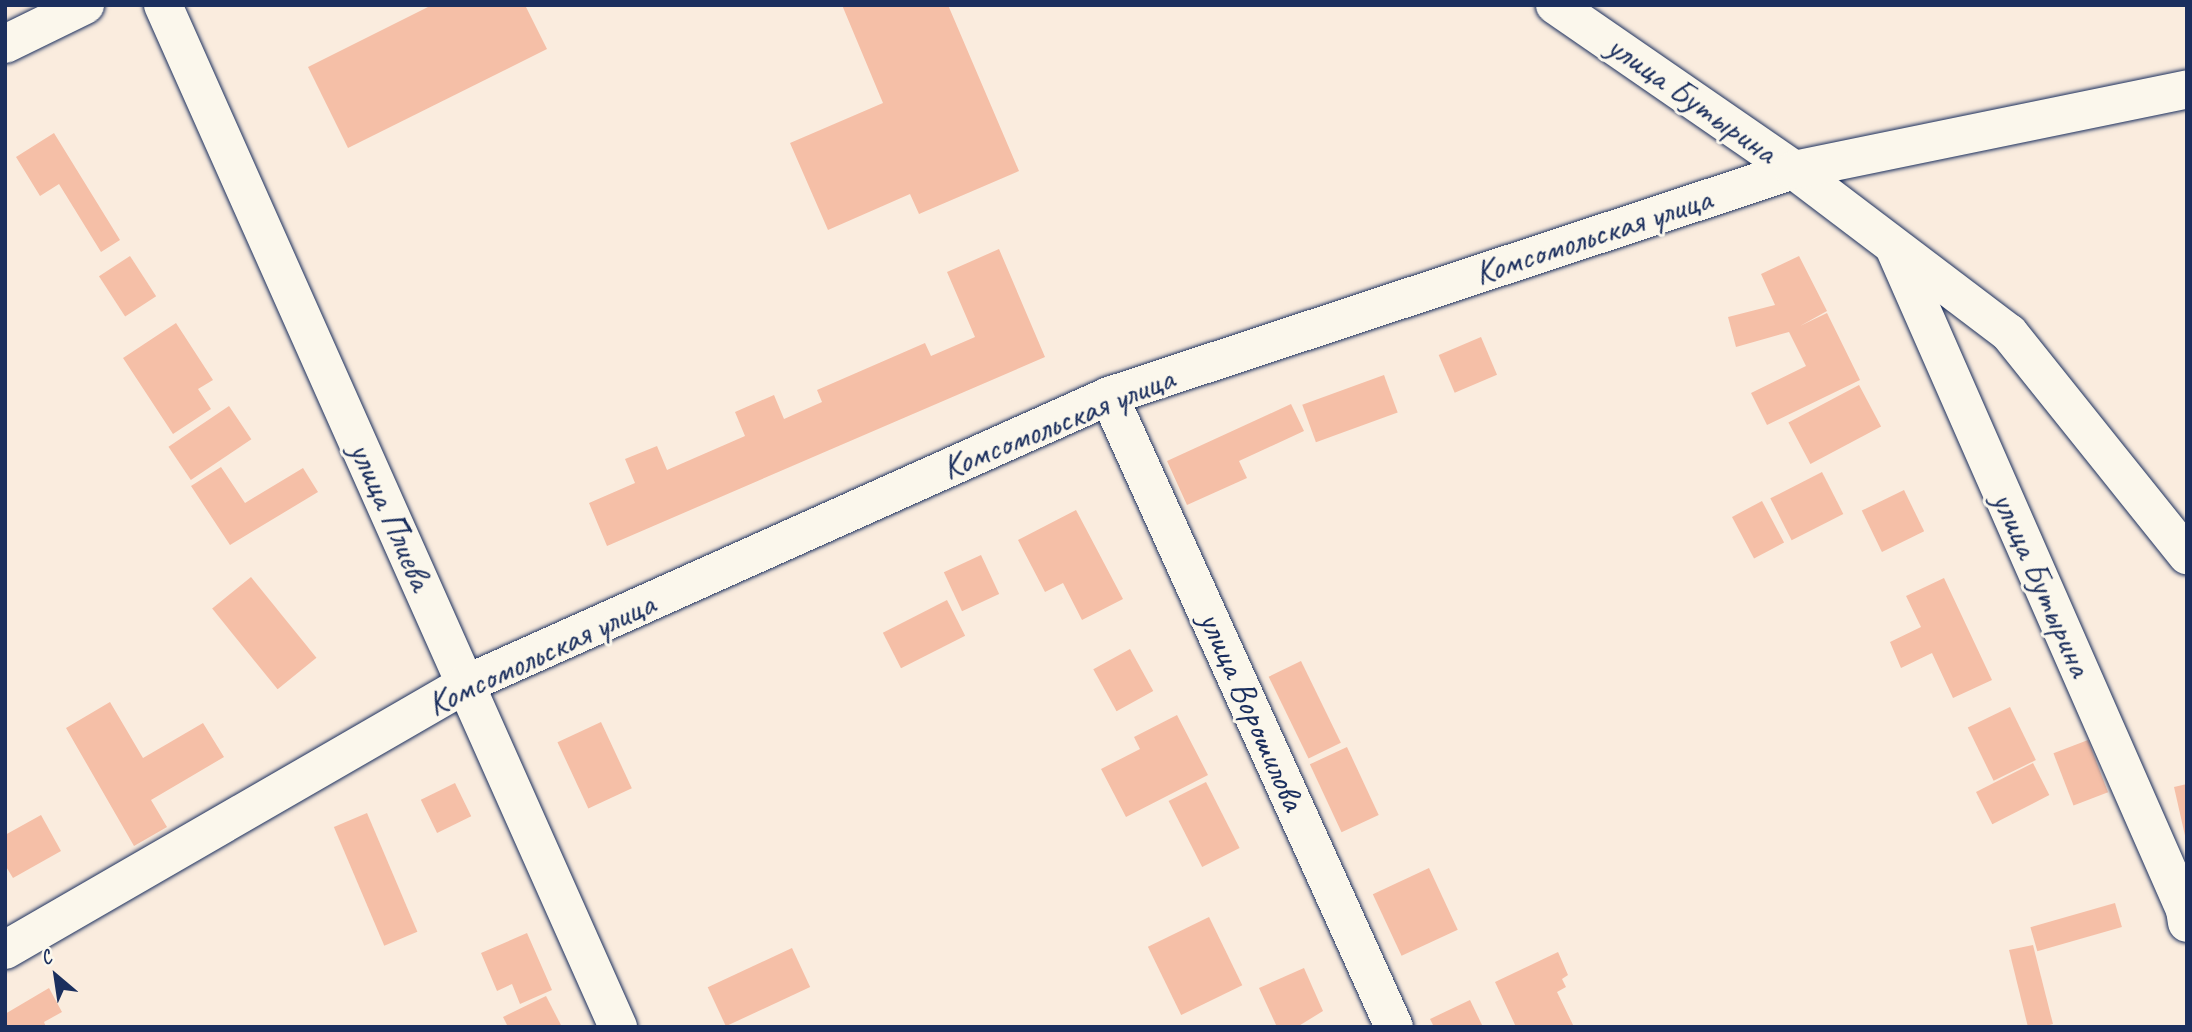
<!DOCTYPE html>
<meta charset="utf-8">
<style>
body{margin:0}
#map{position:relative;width:2192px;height:1032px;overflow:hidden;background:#faecde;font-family:Caveat,sans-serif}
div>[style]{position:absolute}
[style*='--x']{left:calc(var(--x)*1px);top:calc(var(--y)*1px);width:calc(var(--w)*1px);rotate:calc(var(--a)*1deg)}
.building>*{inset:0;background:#f5bfa7;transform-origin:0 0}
.roads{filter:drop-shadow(0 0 2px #1b2f5e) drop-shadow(0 0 2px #1b2f5e)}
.minor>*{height:38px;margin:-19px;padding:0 19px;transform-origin:19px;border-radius:19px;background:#fbf7ec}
span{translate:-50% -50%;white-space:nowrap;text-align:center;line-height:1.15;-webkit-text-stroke:6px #fbf7ec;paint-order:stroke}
.street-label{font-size:35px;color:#1b2f5e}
.frame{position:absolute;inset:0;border:7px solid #1b2f5e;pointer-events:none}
.north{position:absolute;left:21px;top:941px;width:70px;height:70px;-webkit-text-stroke:5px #fbf7ec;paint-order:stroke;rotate:331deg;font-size:19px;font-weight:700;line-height:28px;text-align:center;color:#1b2f5e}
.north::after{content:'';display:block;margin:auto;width:24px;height:32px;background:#1b2f5e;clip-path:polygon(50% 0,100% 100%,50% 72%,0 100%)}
</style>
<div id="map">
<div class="building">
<i style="clip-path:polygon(432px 5px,525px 5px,547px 49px,348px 148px,308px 67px)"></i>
<i style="clip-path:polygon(842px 5px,948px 5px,1019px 171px,919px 214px,910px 194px,828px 230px,790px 143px,883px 103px)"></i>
<i style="clip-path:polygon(54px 133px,120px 240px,101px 252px,59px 184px,40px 196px,16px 157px)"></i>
<i style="clip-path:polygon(999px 249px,1045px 357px,607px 546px,589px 503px,635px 483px,625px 459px,657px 446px,667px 470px,745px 436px,735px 412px,774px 395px,784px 419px,822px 402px,817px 390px,925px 343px,931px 356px,975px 337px,947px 272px)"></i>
<i style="left:130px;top:256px;width:48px;height:37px;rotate:57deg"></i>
<i style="clip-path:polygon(1799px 256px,1827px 311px,1800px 326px,1827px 313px,1860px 380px,1767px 425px,1751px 393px,1806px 366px,1789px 332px,1736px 347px,1728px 317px,1775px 305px,1761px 274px)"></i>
<i style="clip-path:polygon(176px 323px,213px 380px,198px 389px,211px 409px,173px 434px,123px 358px)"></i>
<i style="left:1481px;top:337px;width:41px;height:46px;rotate:67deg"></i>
<i style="left:1384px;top:375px;width:40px;height:87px;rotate:70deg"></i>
<i style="left:1859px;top:385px;width:47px;height:80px;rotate:62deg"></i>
<i style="clip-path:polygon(1291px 404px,1304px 431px,1239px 461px,1247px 478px,1187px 505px,1167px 461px)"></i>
<i style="left:229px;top:406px;width:40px;height:73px;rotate:56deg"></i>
<i style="clip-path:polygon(221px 467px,245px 503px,303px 468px,318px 492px,230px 545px,191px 486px)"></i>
<i style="left:1822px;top:472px;width:47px;height:58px;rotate:63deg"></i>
<i style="left:1904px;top:490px;width:46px;height:47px;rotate:64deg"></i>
<i style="left:1762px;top:501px;width:47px;height:34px;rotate:62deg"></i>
<i style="clip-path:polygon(1076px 510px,1123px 599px,1082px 620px,1063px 583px,1045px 592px,1018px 540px)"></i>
<i style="left:981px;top:555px;width:43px;height:41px;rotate:65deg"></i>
<i style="left:251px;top:577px;width:104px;height:50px;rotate:51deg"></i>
<i style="clip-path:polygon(1944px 578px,1992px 680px,1953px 698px,1932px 653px,1901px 668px,1890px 642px,1921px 627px,1906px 596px)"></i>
<i style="left:947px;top:600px;width:40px;height:72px;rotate:63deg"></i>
<i style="left:1130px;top:649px;width:48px;height:42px;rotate:61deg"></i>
<i style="left:1301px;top:661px;width:91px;height:36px;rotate:64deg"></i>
<i style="clip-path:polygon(110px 702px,143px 758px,203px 723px,224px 757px,151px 800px,167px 827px,134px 846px,66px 728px)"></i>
<i style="left:2010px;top:707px;width:59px;height:47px;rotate:64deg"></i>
<i style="clip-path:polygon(1177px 715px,1208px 775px,1126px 817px,1101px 769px,1140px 749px,1134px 737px)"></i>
<i style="left:601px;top:722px;width:73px;height:48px;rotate:65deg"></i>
<i style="left:2088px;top:740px;width:56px;height:37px;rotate:69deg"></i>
<i style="left:1347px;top:747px;width:75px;height:41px;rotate:65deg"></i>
<i style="left:2033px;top:763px;width:36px;height:64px;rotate:63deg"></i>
<i style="left:1206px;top:782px;width:74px;height:42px;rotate:63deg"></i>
<i style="left:455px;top:783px;width:37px;height:38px;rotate:64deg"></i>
<i style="clip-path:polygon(2187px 784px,2187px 840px,2186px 840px,2174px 787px)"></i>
<i style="left:367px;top:813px;width:129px;height:36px;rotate:67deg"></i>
<i style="clip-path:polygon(41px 815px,61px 851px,13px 878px,5px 865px,5px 835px)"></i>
<i style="left:1429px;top:868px;width:68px;height:62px;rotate:65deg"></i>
<i style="left:2115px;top:903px;width:25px;height:88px;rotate:74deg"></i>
<i style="left:1209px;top:917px;width:76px;height:68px;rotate:64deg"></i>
<i style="clip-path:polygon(527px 933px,552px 990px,520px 1004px,512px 984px,497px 991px,481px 953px)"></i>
<i style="clip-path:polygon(2033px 945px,2053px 1024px,2042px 1027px,2028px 1027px,2009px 950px)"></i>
<i style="left:792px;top:948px;width:43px;height:93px;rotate:65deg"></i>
<i style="clip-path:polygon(1558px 952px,1568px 975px,1562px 979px,1566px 987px,1557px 992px,1574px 1027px,1516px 1027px,1495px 982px)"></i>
<i style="clip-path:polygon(1304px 968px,1323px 1011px,1297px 1027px,1277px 1027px,1259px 988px)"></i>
<i style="clip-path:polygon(49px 988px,62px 1012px,44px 1022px,46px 1027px,5px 1027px,5px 1014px)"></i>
<i style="clip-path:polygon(546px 996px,562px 1027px,508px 1027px,503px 1017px)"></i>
<i style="clip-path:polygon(1470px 1000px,1483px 1027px,1434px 1027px,1430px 1019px)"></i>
</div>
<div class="roads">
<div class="minor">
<i style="--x:163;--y:5;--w:1119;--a:66"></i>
<i style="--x:1555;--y:5;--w:290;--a:34.6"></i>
<i style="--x:1794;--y:170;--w:270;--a:37.2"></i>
<i style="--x:2009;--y:333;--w:285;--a:51.3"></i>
<i style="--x:5;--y:44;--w:89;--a:-26"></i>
<i style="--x:1894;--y:247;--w:724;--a:66.3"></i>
<i style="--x:2185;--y:910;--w:13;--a:81"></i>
<i style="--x:1109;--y:396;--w:692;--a:65.69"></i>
<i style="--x:5;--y:950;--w:532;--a:-29.99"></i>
<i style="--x:466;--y:684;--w:705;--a:-24.13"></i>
<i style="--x:1109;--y:396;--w:721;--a:-18.26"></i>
<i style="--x:1794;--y:170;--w:401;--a:-11.6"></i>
</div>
</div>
<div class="street-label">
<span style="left:1692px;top:99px;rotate:35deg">улица Бутырина</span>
<span style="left:1593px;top:236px;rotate:-18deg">Комсомольская улица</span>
<span style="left:1058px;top:423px;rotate:-22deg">Комсомольская улица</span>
<span style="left:391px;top:516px;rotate:66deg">улица Плиева</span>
<span style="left:2042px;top:584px;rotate:66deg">улица Бутырина</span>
<span style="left:541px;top:654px;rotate:-25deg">Комсомольская улица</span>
<span style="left:1252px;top:711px;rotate:66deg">улица Ворошилова</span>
</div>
<div class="frame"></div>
<div class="north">С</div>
</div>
